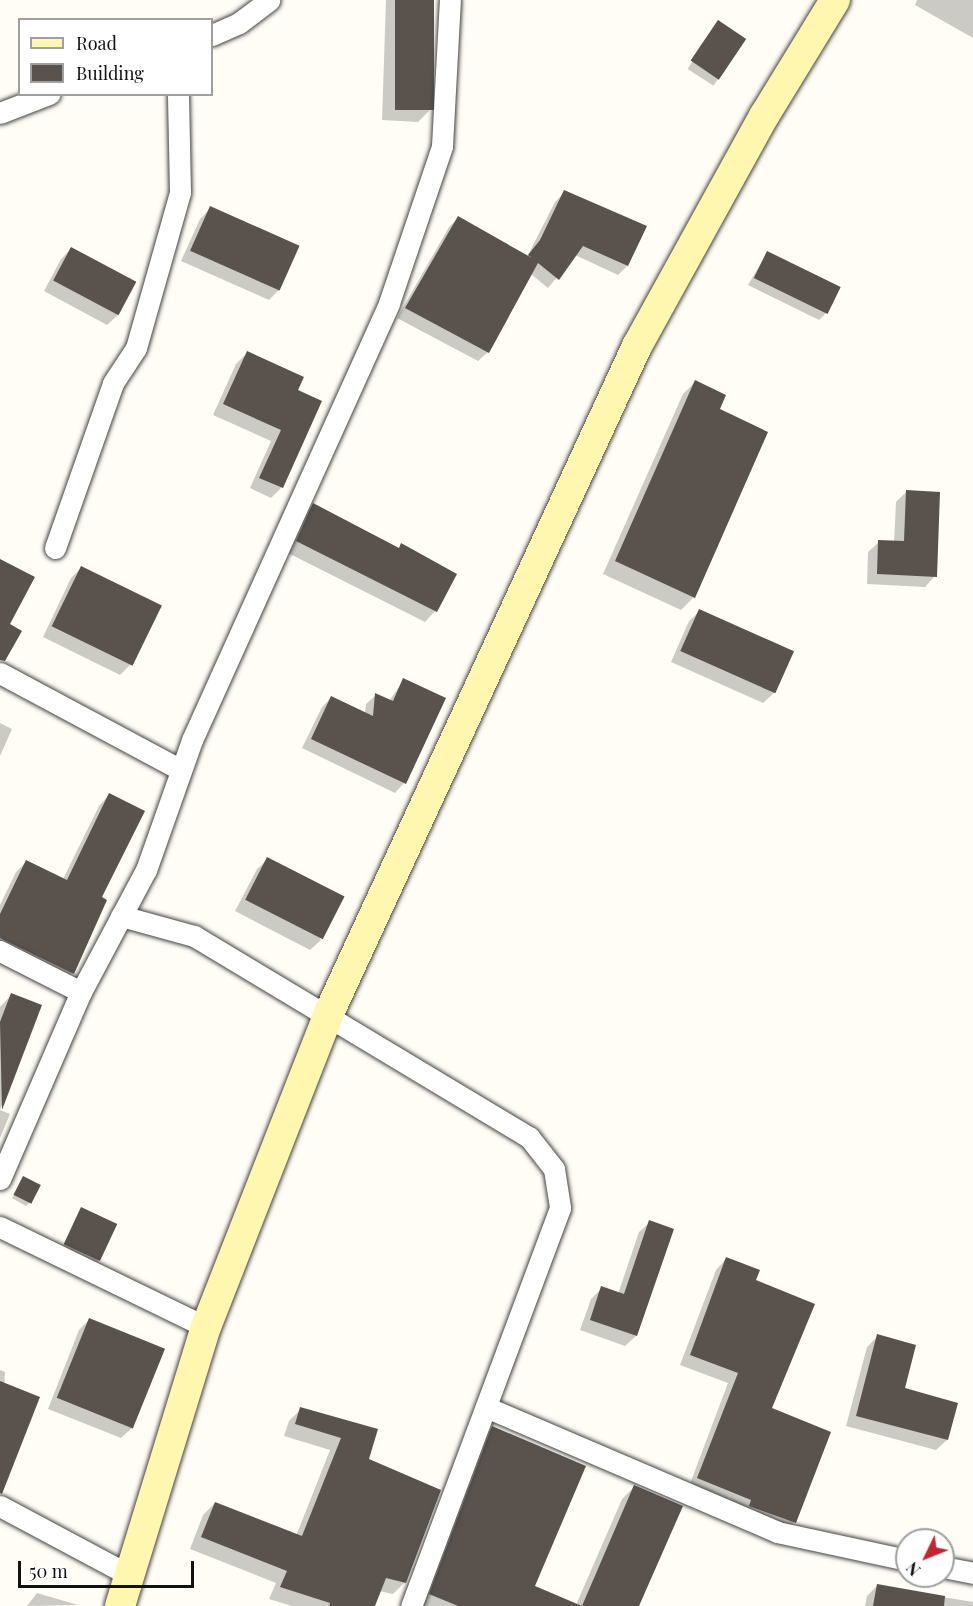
<!DOCTYPE html>
<style>
body{margin:0}
#map{position:relative;width:973px;height:1606px;overflow:hidden;background:#fffdf5;font-family:"Playfair Display",serif}
div>[style]{position:absolute}
[style*='--x']{left:calc(var(--x)*1px);top:calc(var(--y)*1px);width:calc(var(--w)*1px);rotate:calc(var(--a)*1deg)}
.shadow>*{inset:0;background:#0003;transform-origin:0 0}
.building>*{inset:0;background:#5a524d;transform-origin:0 0}
.roads{filter:drop-shadow(0 0 2px #444) drop-shadow(0 0 2px #444)}
.street>*{height:21px;margin:-10.5px;padding:0 10.5px;transform-origin:10.5px;border-radius:10.5px;background:#fff}
.secondary>*{height:30px;margin:-15px;padding:0 15px;transform-origin:15px;border-radius:15px;background:#fff6b0}
span{translate:-50% -50%;white-space:nowrap;text-align:center;line-height:1.15;-webkit-text-stroke:6px #fff;paint-order:stroke}
.legend{position:absolute;left:18px;top:18px;width:195px;height:78px;box-sizing:border-box;background:#fff;border:2px solid #a0a0a0;margin:0;padding:8px 10px;list-style:none;font-size:18px;color:#111}
.legend li{display:flex;align-items:center;gap:12px;height:30px}
.legend b{width:30px;border:2px solid #a0a0a0}
.north{position:absolute;left:895px;top:1528px;width:60px;height:60px;box-sizing:border-box;background:#fff;border:2px solid #a0a0a0;border-radius:50%;rotate:227deg;font-size:16px;font-weight:700;line-height:24px;text-align:center;color:#111}
.north::after{content:'';display:block;margin:auto;width:21px;height:27px;background:#c4262e;clip-path:polygon(50% 0,100% 100%,50% 72%,0 100%)}
.scale{position:absolute;left:18px;top:1561px;width:176px;height:27px;box-sizing:border-box;border:3px solid #111;border-top:0;padding-left:8px;font-size:18px;line-height:21px;white-space:nowrap;color:#111;-webkit-text-stroke:4px #fff;paint-order:stroke}
</style>
<div id="map">
<div class="shadow">
<i style="clip-path:polygon(386px 0,433px 0,429px 111px,418px 122px,382px 120px)"></i>
<i style="clip-path:polygon(917px 0,973px 0,973px 38px,915px 5px)"></i>
<i style="left:718px;top:22px;width:31px;height:56px;rotate:33deg"></i>
<i style="clip-path:polygon(565px 192px,627px 266px,618px 275px,575px 255px,548px 288px,531px 274px,488px 352px,478px 361px,397px 318px,449px 227px,458px 218px,527px 257px,555px 202px)"></i>
<i style="clip-path:polygon(211px 208px,279px 290px,269px 300px,181px 261px,200px 219px)"></i>
<i style="clip-path:polygon(71px 249px,118px 315px,107px 325px,44px 291px,61px 259px)"></i>
<i style="clip-path:polygon(767px 253px,826px 313px,819px 320px,748px 285px)"></i>
<i style="clip-path:polygon(247px 353px,296px 391px,320px 402px,281px 488px,271px 498px,250px 488px,271px 441px,213px 415px,236px 364px)"></i>
<i style="clip-path:polygon(695px 382px,718px 409px,694px 597px,681px 610px,603px 574px,683px 394px)"></i>
<i style="clip-path:polygon(906px 492px,935px 576px,925px 587px,867px 584px,868px 552px,879px 542px,894px 542px,896px 502px)"></i>
<i style="clip-path:polygon(313px 505px,398px 549px,402px 545px,435px 611px,425px 622px,286px 552px,302px 516px)"></i>
<i style="clip-path:polygon(81px 568px,131px 664px,120px 675px,43px 637px,71px 578px)"></i>
<i style="clip-path:polygon(700px 611px,792px 652px,774px 693px,763px 703px,671px 662px,689px 621px)"></i>
<i style="clip-path:polygon(404px 680px,404px 783px,395px 793px,302px 748px,322px 707px,332px 697px,365px 714px,366px 704px,376px 695px,389px 701px)"></i>
<i style="clip-path:polygon(0 723px,12px 729px,0 756px)"></i>
<i style="clip-path:polygon(109px 795px,100px 898px,72px 973px,62px 984px,0 952px,0 905px,16px 872px,27px 861px,63px 879px,99px 806px)"></i>
<i style="clip-path:polygon(268px 859px,321px 940px,310px 950px,235px 911px,257px 869px)"></i>
<i style="clip-path:polygon(11px 995px,40px 1006px,0 1110px,10px 1114px,0 1138px,0 1007px)"></i>
<i style="clip-path:polygon(24px 1178px,29px 1203px,26px 1206px,12px 1198px)"></i>
<i style="left:81px;top:1208px;width:38px;height:49px;rotate:25deg"></i>
<i style="clip-path:polygon(650px 1222px,672px 1230px,636px 1336px,625px 1346px,580px 1330px,591px 1299px,602px 1288px,618px 1294px,639px 1232px)"></i>
<i style="clip-path:polygon(726px 1259px,754px 1281px,770px 1409px,794px 1522px,784px 1533px,688px 1489px,728px 1383px,680px 1365px,716px 1270px)"></i>
<i style="clip-path:polygon(89px 1320px,132px 1428px,121px 1438px,48px 1409px,79px 1330px)"></i>
<i style="clip-path:polygon(878px 1336px,903px 1390px,947px 1440px,936px 1450px,846px 1426px,867px 1347px)"></i>
<i style="clip-path:polygon(0 1370px,5px 1372px,0 1485px)"></i>
<i style="clip-path:polygon(301px 1409px,376px 1430px,367px 1460px,405px 1582px,393px 1594px,379px 1591px,373px 1606px,292px 1606px,269px 1599px,276px 1583px,190px 1549px,203px 1515px,215px 1503px,296px 1536px,330px 1450px,284px 1436px,289px 1421px)"></i>
<i style="clip-path:polygon(492px 1428px,533px 1587px,576px 1605px,622px 1499px,634px 1487px,638px 1606px,418px 1606px,480px 1440px)"></i>
<i style="clip-path:polygon(877px 1586px,973px 1602px,973px 1606px,865px 1606px,867px 1596px)"></i>
<i style="clip-path:polygon(37px 1593px,78px 1605px,27px 1606px)"></i>
</div>
<div class="building">
<i style="left:395px;top:0;width:39px;height:110px"></i>
<i style="left:718px;top:20px;width:34px;height:49px;rotate:34deg"></i>
<i style="clip-path:polygon(564px 190px,647px 226px,628px 266px,583px 246px,559px 280px,538px 263px,489px 353px,405px 308px,458px 216px,532px 258px,528px 255px,540px 240px)"></i>
<i style="left:210px;top:206px;width:98px;height:49px;rotate:24deg"></i>
<i style="left:71px;top:247px;width:74px;height:38px;rotate:28deg"></i>
<i style="left:767px;top:251px;width:82px;height:30px;rotate:26deg"></i>
<i style="clip-path:polygon(247px 351px,304px 377px,298px 390px,322px 401px,283px 488px,259px 478px,281px 430px,223px 404px)"></i>
<i style="clip-path:polygon(695px 380px,726px 395px,720px 409px,768px 432px,695px 598px,615px 561px)"></i>
<i style="clip-path:polygon(906px 490px,940px 492px,937px 577px,877px 574px,878px 540px,904px 541px)"></i>
<i style="clip-path:polygon(313px 503px,399px 548px,401px 543px,457px 574px,437px 612px,296px 541px)"></i>
<i style="clip-path:polygon(0 559px,35px 577px,10px 624px,22px 631px,5px 661px,0 660px)"></i>
<i style="left:81px;top:566px;width:90px;height:67px;rotate:26deg"></i>
<i style="left:699px;top:609px;width:104px;height:46px;rotate:24deg"></i>
<i style="clip-path:polygon(403px 678px,446px 698px,406px 784px,311px 739px,331px 696px,373px 716px,375px 693px,393px 701px)"></i>
<i style="clip-path:polygon(109px 793px,145px 811px,102px 897px,107px 900px,74px 974px,0 938px,0 914px,26px 860px,67px 880px)"></i>
<i style="left:267px;top:857px;width:87px;height:48px;rotate:27deg"></i>
<i style="clip-path:polygon(11px 993px,42px 1005px,2px 1110px,0 1022px)"></i>
<i style="left:23px;top:1176px;width:20px;height:21px;rotate:27deg"></i>
<i style="left:81px;top:1207px;width:40px;height:41px;rotate:25deg"></i>
<i style="clip-path:polygon(649px 1220px,674px 1229px,637px 1336px,590px 1320px,601px 1286px,624px 1294px)"></i>
<i style="clip-path:polygon(726px 1257px,760px 1270px,756px 1280px,815px 1304px,772px 1408px,831px 1432px,796px 1523px,749px 1506px,751px 1500px,697px 1478px,738px 1373px,690px 1355px)"></i>
<i style="left:89px;top:1318px;width:82px;height:86px;rotate:22deg"></i>
<i style="clip-path:polygon(877px 1334px,916px 1345px,905px 1388px,958px 1403px,948px 1440px,856px 1416px)"></i>
<i style="clip-path:polygon(0 1381px,40px 1397px,2px 1494px,0 1493px)"></i>
<i style="clip-path:polygon(300px 1407px,378px 1429px,369px 1459px,441px 1490px,406px 1583px,386px 1578px,375px 1606px,329px 1606px,330px 1603px,280px 1587px,287px 1571px,201px 1537px,215px 1502px,302px 1536px,341px 1438px,295px 1424px)"></i>
<i style="clip-path:polygon(492px 1426px,586px 1466px,535px 1586px,582px 1606px,634px 1485px,683px 1506px,639px 1606px,458px 1606px,429px 1594px)"></i>
<i style="clip-path:polygon(877px 1584px,945px 1596px,944px 1606px,873px 1606px)"></i>
</div>
<div class="roads">
<div class="street">
<i style="--x:212;--y:35;--w:30;--a:-24"></i>
<i style="--x:239;--y:23;--w:38;--a:-37"></i>
<i style="--x:0;--y:113;--w:53;--a:-21.2"></i>
<i style="--x:55;--y:548;--w:175;--a:-70.6"></i>
<i style="--x:113;--y:383;--w:42;--a:-56.7"></i>
<i style="--x:136;--y:348;--w:162;--a:-74.2"></i>
<i style="--x:180;--y:192;--w:98;--a:-91.2"></i>
<i style="--x:0;--y:673;--w:205;--a:28.2"></i>
<i style="--x:121;--y:916;--w:76;--a:15.3"></i>
<i style="--x:194;--y:936;--w:391;--a:31"></i>
<i style="--x:529;--y:1137;--w:41;--a:52"></i>
<i style="--x:554;--y:1169;--w:39;--a:81"></i>
<i style="--x:560;--y:1208;--w:425;--a:110.5"></i>
<i style="--x:0;--y:951;--w:91;--a:26.8"></i>
<i style="--x:0;--y:1179;--w:204;--a:-66.6"></i>
<i style="--x:81;--y:992;--w:138;--a:-62"></i>
<i style="--x:146;--y:870;--w:138;--a:-70.5"></i>
<i style="--x:192;--y:740;--w:479;--a:-65.7"></i>
<i style="--x:389;--y:303;--w:166;--a:-71.3"></i>
<i style="--x:442;--y:146;--w:146;--a:-86.9"></i>
<i style="--x:0;--y:1227;--w:229;--a:25.9"></i>
<i style="--x:486;--y:1407;--w:317;--a:23.2"></i>
<i style="--x:777;--y:1532;--w:133;--a:12.2"></i>
<i style="--x:0;--y:1506;--w:146;--a:28.1"></i>
<i style="--x:943;--y:1567;--w:31;--a:11"></i>
</div>
<div class="secondary">
<i style="--x:120;--y:1606;--w:292;--a:-72.9"></i>
<i style="--x:206;--y:1327;--w:335;--a:-68.6"></i>
<i style="--x:328;--y:1015;--w:737;--a:-65.21"></i>
<i style="--x:637;--y:346;--w:263;--a:-61.1"></i>
<i style="--x:764;--y:116;--w:136;--a:-58.5"></i>
</div>
</div>
<ul class="legend">
<li><b style="height:8px;background:#fff6b0"></b>Road</li>
<li><b style="height:16px;background:#5a524d"></b>Building</li>
</ul>
<div class="north">N</div>
<div class="scale">50 m</div>
</div>
